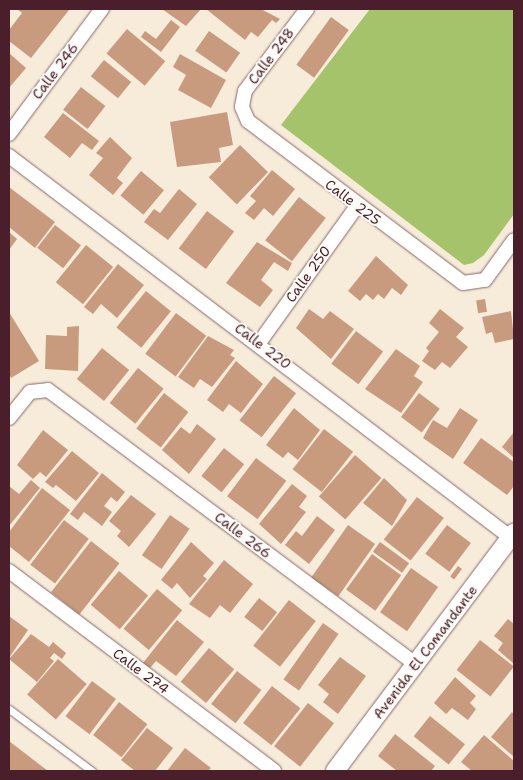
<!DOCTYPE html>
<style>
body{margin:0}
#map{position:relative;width:523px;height:780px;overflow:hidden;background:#f7ecda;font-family:"Shantell Sans",sans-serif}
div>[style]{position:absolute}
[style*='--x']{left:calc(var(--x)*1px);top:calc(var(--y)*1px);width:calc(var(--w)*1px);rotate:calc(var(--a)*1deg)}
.green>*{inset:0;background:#a5c36b}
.building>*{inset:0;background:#c89b7f;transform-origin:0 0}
.roads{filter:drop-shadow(0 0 1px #876768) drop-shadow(0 0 1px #876768)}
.service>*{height:7px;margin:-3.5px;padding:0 3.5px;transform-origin:3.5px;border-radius:3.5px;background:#fff}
.minor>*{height:14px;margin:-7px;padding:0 7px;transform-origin:7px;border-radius:7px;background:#fff}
.tertiary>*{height:18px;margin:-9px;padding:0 9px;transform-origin:9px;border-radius:9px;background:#fff}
span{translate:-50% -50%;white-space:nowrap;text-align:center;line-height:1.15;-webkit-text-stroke:4px #fdfcf7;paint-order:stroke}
.street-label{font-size:14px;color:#4a1f2b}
.frame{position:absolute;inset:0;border:10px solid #4a1f2b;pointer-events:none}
</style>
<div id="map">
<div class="green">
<i style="clip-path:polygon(370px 9px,514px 9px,514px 214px,484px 255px,473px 263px,464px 265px,281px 125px)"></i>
</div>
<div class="building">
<i style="clip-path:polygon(17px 9px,67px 9px,69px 10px,31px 58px,9px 41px,9px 30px,22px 13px)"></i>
<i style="clip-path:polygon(162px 9px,201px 9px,186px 26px)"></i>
<i style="clip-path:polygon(206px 9px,261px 9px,280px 19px,276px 23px,272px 20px,258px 37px,251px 32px,245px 40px)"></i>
<i style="left:331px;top:17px;width:22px;height:59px;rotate:36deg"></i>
<i style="clip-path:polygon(171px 20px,180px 27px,161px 52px,141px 37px,145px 31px,156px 39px)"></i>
<i style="left:127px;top:29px;width:50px;height:32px;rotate:40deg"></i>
<i style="left:209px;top:31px;width:38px;height:24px;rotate:35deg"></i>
<i style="clip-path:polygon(9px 53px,26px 68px,9px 88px)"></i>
<i style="clip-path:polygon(180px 54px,226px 80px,211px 108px,178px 90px,186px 75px,173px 67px)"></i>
<i style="left:104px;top:60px;width:35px;height:21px;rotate:39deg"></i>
<i style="left:81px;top:87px;width:31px;height:29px;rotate:38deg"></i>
<i style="clip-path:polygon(227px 112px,233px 145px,219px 148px,221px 162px,177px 167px,170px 122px)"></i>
<i style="clip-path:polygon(63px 113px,99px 141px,92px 150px,82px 143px,70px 158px,44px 137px)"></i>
<i style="clip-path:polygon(110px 137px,132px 158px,117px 178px,123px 183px,113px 195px,89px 175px,103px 158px,96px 153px)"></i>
<i style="left:240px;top:145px;width:39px;height:45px;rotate:44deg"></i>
<i style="clip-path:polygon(272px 170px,295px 189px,273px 216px,264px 208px,254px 220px,245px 213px,256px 201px,250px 196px)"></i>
<i style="left:141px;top:171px;width:30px;height:32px;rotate:40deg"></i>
<i style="clip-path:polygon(9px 187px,55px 222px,35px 248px,9px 227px)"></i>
<i style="clip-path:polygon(179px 189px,197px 204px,168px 240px,144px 222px,154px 209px,160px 213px)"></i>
<i style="left:299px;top:197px;width:34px;height:55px;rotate:38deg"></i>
<i style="left:207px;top:211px;width:34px;height:47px;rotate:37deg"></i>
<i style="left:55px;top:225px;width:33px;height:29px;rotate:38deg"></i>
<i style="clip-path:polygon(9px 232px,17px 239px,9px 250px)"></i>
<i style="clip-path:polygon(257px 242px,292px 263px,288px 271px,274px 262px,261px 280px,273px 290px,260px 307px,226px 283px)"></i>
<i style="left:86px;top:245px;width:35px;height:48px;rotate:39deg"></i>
<i style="clip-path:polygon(376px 256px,408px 285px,401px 295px,392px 288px,384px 299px,378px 294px,373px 300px,366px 294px,360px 301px,348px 291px)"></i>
<i style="clip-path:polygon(118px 264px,144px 285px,117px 318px,101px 304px,93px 314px,84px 307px)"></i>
<i style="left:146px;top:291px;width:32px;height:47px;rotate:39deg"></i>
<i style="left:485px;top:299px;width:13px;height:9px;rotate:81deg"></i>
<i style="clip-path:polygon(309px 309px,323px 319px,330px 311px,354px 329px,331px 359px,296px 328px)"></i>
<i style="clip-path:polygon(440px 309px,464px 328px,456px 337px,468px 347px,450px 368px,442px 362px,435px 370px,422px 361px,429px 351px,426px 348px,439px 332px,429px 323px)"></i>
<i style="clip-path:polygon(511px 311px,514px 339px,495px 343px,492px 332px,486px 334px,482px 317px)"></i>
<i style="clip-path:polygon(9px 312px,39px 361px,11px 378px,9px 374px)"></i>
<i style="left:176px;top:313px;width:38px;height:51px;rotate:37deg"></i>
<i style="clip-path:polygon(79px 326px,78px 371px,45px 369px,46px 335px,67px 336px,67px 327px)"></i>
<i style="left:356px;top:331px;width:34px;height:41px;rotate:37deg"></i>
<i style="clip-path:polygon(208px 336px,234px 350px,230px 355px,235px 358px,212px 387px,200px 379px,194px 388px,178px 377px)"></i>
<i style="left:102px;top:348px;width:35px;height:40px;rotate:39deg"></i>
<i style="clip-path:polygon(396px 349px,420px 366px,414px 376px,423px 382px,401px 413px,365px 389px)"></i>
<i style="clip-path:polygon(236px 361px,263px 384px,241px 413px,229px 404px,223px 412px,207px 400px)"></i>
<i style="left:138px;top:368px;width:33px;height:45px;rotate:39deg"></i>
<i style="left:274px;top:376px;width:28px;height:56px;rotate:38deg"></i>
<i style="left:164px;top:393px;width:31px;height:45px;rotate:38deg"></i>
<i style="left:419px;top:393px;width:26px;height:30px;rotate:37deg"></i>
<i style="clip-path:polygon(294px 408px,320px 430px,298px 460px,288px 452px,283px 458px,266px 445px)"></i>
<i style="clip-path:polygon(460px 408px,478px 420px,453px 459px,423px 438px,433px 420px,447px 428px)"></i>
<i style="clip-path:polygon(197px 424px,216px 439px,189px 474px,162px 450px,181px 427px,190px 434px)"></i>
<i style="left:324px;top:429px;width:37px;height:51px;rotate:38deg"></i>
<i style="clip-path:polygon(43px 430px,68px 450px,46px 477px,40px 472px,33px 479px,17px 465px)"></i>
<i style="clip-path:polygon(514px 432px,514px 458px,502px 447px)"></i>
<i style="clip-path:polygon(481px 438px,514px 462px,514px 486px,507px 495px,463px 463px)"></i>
<i style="left:224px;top:448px;width:26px;height:36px;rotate:39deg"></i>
<i style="clip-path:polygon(72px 451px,99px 473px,76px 501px,56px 485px,53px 488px,45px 482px)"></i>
<i style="left:355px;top:455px;width:35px;height:55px;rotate:41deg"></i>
<i style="left:256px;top:458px;width:38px;height:48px;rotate:37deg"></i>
<i style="clip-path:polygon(102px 473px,125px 492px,117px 502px,111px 497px,104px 506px,112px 512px,102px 526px,84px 512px,78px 520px,70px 514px)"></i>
<i style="clip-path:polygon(384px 478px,407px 500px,392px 526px,363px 503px)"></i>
<i style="clip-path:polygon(31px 480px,40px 488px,9px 526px,9px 486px,19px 494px)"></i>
<i style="clip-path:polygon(292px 484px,307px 496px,299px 507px,306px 512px,281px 544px,259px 524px)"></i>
<i style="clip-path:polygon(42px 488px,70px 510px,29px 562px,9px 546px,9px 532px)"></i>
<i style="clip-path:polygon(131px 495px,156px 514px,129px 547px,117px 536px,121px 531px,109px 521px)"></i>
<i style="left:417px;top:497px;width:34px;height:54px;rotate:38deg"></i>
<i style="left:170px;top:515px;width:24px;height:49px;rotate:35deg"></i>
<i style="clip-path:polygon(317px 516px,335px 530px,309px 564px,285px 545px,296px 531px,302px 536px)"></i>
<i style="left:64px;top:520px;width:31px;height:56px;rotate:37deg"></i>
<i style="left:348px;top:525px;width:33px;height:64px;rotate:35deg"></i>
<i style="left:447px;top:525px;width:30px;height:36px;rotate:37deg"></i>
<i style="left:91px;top:541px;width:36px;height:65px;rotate:38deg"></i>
<i style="clip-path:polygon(191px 542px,214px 563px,203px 576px,207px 579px,190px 598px,177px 583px,172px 589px,161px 580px)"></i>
<i style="left:380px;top:542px;width:36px;height:12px;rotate:36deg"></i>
<i style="left:372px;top:554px;width:36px;height:44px;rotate:36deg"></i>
<i style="clip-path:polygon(224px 560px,253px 584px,230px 613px,220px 605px,210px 618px,189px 604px)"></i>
<i style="left:458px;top:566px;width:5px;height:13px;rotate:37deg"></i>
<i style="left:411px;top:568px;width:33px;height:54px;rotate:35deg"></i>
<i style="left:119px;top:571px;width:38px;height:44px;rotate:40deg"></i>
<i style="left:157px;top:589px;width:33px;height:52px;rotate:40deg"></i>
<i style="left:259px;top:598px;width:23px;height:24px;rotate:38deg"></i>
<i style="left:289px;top:600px;width:34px;height:58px;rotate:38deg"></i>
<i style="clip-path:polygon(9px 616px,28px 630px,9px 658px)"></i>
<i style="clip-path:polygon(508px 619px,514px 624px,514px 664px,498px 650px,503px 643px,494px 636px)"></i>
<i style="clip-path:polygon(177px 620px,204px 642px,176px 676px,156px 661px,150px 668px,143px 663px)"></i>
<i style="left:323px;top:623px;width:19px;height:69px;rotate:35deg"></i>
<i style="clip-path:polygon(31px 634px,49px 647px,53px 642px,66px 653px,62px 659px,54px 653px,50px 658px,54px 661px,37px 682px,9px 659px)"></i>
<i style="left:480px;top:640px;width:43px;height:38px;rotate:38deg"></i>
<i style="left:209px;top:648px;width:33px;height:44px;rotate:40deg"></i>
<i style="clip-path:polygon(340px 657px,366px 676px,338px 714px,323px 702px,329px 694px,318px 685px)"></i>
<i style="left:58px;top:659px;width:38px;height:47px;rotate:41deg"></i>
<i style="left:237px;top:671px;width:31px;height:42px;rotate:38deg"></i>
<i style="clip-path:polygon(455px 677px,476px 696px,470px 703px,476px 709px,468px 720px,452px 708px,446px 714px,434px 703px)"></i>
<i style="left:92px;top:681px;width:30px;height:44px;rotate:37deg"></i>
<i style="left:272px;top:686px;width:36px;height:47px;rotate:38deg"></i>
<i style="left:119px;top:702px;width:36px;height:42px;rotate:38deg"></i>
<i style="left:308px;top:703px;width:33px;height:55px;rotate:38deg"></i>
<i style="clip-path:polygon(512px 712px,514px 715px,514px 757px,491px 737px)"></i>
<i style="left:430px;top:716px;width:45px;height:26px;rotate:39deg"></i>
<i style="clip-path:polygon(147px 728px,173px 748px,155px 771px,135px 771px,121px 760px)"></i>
<i style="clip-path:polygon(395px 734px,435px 766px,431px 771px,397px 771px,378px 756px)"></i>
<i style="clip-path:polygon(484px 735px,514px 761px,514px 771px,472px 771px,461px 762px)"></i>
<i style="clip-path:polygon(9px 741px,48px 771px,9px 771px)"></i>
<i style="clip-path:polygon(185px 748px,211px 768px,208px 771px,167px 771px)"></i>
</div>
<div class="roads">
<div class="service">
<i style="--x:9;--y:709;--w:104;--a:36.8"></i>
</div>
<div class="minor">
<i style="--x:307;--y:9;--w:103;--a:127.1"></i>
<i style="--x:245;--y:91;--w:16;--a:101"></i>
<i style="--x:242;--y:107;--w:15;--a:67"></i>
<i style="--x:248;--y:121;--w:269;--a:37"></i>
<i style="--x:463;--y:283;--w:22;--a:-8"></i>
<i style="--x:485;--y:280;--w:49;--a:-54.1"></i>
<i style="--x:9;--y:134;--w:156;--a:-53.4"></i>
<i style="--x:9;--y:156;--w:634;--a:37.25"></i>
<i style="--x:259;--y:343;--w:168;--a:-54.4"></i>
<i style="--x:9;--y:418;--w:33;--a:-51"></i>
<i style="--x:30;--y:392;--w:18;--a:-6"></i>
<i style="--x:48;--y:390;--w:459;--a:36.7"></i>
<i style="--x:9;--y:571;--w:332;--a:37"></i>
</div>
<div class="tertiary">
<i style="--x:335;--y:771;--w:298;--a:-53.1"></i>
</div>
</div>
<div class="street-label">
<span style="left:271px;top:56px;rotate:-53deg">Calle 248</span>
<span style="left:55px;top:71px;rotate:-53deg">Calle 246</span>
<span style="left:353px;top:202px;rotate:37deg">Calle 225</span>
<span style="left:308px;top:274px;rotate:-54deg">Calle 250</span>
<span style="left:263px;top:346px;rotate:37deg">Calle 220</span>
<span style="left:243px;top:535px;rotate:37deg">Calle 266</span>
<span style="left:425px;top:652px;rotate:-53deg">Avenida El Comandante</span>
<span style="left:141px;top:671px;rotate:37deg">Calle 274</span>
</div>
<div class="frame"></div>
</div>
